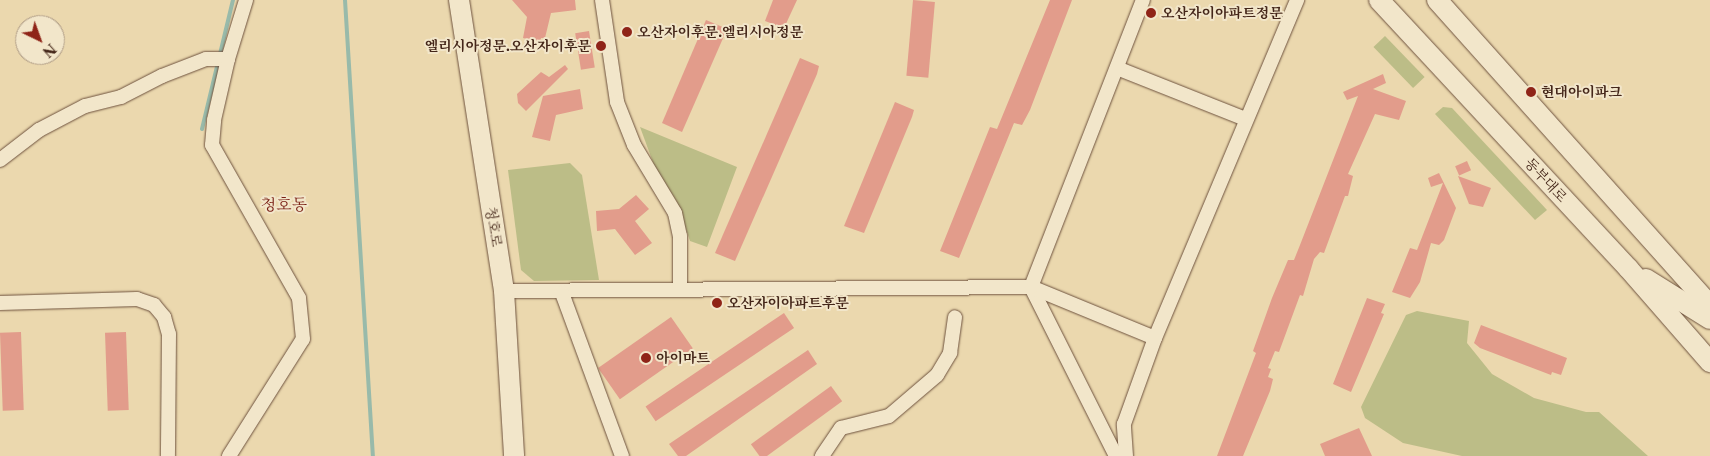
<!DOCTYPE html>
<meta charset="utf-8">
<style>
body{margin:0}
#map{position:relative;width:1710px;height:456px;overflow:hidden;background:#ebd8ae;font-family:"Libre Caslon Text","Noto Serif KR",serif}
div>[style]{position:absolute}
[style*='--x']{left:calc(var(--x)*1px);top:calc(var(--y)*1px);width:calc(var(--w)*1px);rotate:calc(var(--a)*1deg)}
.green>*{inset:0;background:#bcbd87;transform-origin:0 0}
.stream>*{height:4px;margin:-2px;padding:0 2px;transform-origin:2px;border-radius:2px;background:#98baaa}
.building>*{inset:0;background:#e29c8b;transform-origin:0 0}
.roads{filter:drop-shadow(0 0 1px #6e523e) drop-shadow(0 0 1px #6e523e)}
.street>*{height:14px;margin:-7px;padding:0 7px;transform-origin:7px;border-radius:7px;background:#f2e6ca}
.secondary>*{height:20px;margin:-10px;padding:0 10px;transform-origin:10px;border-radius:10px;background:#f2e6ca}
.dots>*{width:14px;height:14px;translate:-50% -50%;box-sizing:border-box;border:2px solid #f2e6ca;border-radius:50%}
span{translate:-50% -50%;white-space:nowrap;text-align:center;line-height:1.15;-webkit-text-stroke:4px #f2e6ca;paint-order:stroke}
.poi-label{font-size:14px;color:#442619;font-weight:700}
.left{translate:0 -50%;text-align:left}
.right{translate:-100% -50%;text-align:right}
.street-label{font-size:14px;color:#442619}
.quarter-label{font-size:16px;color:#7a1f14}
.north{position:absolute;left:15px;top:15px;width:50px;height:50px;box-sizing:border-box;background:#f2e6ca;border:1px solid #ac9983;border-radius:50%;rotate:138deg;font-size:14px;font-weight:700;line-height:20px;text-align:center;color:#442619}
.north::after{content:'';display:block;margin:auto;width:18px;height:22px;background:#8f2418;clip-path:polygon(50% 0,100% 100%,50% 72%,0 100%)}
</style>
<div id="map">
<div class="green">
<i style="left:1385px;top:36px;width:57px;height:16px;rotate:46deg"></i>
<i style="clip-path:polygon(1443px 107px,1452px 108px,1547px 210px,1535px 220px,1435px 114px)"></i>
<i style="clip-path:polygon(640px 127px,737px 167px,707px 247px,690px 241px,677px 202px,654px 165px)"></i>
<i style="clip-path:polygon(570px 163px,582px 175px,599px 280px,534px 281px,521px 270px,508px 170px)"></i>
<i style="clip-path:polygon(1417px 311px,1469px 321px,1467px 343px,1492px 374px,1534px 398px,1586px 412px,1599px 412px,1648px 456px,1462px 456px,1403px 443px,1365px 418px,1361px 407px,1406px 315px)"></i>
</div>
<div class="stream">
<i style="--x:345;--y:0;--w:457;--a:86.5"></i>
<i style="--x:202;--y:129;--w:133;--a:-76.5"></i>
</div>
<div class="building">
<i style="clip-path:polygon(512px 0,575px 0,576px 10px,551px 13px,545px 38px,541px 38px,540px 42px,523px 38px,527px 17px)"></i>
<i style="clip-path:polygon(773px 0,797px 0,784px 28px,765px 21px)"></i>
<i style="left:913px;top:0;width:22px;height:76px;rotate:5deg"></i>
<i style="clip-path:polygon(1050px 0,1072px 0,1030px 110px,1022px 125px,1014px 123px,959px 258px,940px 251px,990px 127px,997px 129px)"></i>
<i style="clip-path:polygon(706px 20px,725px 28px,724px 36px,682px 132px,662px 123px)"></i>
<i style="left:589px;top:31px;width:37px;height:14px;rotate:81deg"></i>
<i style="clip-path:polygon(800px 58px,819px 66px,817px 74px,735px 261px,715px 253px)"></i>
<i style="clip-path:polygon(565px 65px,568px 69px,526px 111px,518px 103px,517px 94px,541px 72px,549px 77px)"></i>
<i style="clip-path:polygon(1383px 74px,1386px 83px,1373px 89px,1406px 101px,1399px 120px,1375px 114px,1348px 174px,1353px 176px,1348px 196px,1345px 196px,1324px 253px,1320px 252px,1314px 259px,1303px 296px,1300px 295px,1279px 352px,1275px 351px,1268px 368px,1271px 369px,1268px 377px,1273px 379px,1270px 391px,1243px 456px,1217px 456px,1256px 353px,1253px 351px,1272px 298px,1288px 260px,1294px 260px,1300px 245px,1358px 96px,1347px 100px,1343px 92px)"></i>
<i style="clip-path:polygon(580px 89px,583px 109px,556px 115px,550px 141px,532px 137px,543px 96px)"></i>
<i style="clip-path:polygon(895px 102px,914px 110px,912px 117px,864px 233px,844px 226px)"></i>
<i style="left:1467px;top:161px;width:10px;height:13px;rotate:66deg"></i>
<i style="clip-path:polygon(1439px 173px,1456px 208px,1444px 240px,1439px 245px,1431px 243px,1420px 282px,1410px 298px,1392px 292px,1410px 248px,1417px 250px,1443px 183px,1431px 187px,1428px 178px)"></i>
<i style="clip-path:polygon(1458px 176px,1491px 188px,1483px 207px,1469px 204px)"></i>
<i style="clip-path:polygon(636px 195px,649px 209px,635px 221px,652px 243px,635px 255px,615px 229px,597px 231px,596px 211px,619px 209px)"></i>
<i style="clip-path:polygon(1367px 298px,1385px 304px,1381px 313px,1384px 314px,1351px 392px,1333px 384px)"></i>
<i style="left:784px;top:313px;width:18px;height:167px;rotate:56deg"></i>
<i style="left:671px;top:317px;width:38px;height:89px;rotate:55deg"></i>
<i style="clip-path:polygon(1481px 325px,1567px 358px,1561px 375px,1552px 372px,1551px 375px,1480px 348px,1474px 343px)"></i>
<i style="left:21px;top:332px;width:78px;height:21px;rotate:88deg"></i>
<i style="left:126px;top:332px;width:78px;height:21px;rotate:88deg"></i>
<i style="clip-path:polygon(808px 350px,817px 364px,686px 456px,678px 456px,669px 444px)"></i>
<i style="left:831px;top:386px;width:19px;height:99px;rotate:54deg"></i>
<i style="clip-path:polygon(1359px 428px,1372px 456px,1325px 456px,1320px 444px)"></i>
</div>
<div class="roads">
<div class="street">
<i style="--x:602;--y:0;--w:103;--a:81.6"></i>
<i style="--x:617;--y:102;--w:46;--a:68.4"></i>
<i style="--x:634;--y:145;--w:79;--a:58.9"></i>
<i style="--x:675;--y:213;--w:24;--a:78"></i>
<i style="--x:680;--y:236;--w:52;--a:90"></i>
<i style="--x:1117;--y:68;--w:138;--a:21.7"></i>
<i style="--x:0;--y:160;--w:49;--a:-37.6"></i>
<i style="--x:39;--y:130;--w:52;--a:-27.6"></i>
<i style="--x:85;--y:106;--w:37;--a:-14"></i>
<i style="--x:121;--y:97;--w:46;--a:-27.1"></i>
<i style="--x:162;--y:76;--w:47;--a:-21.1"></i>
<i style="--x:206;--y:59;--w:22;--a:0"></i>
<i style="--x:1031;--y:287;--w:189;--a:63.3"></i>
<i style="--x:1031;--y:287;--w:134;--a:22.4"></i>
<i style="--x:504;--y:291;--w:527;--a:-0.43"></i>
<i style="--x:1031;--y:287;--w:308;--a:-68.7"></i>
<i style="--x:562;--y:293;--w:174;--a:69.8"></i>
<i style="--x:0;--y:303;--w:137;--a:-1.7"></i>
<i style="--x:137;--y:299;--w:18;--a:19"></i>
<i style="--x:154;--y:305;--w:16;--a:50"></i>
<i style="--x:164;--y:317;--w:18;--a:74"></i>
<i style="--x:169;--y:334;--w:122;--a:90.5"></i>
<i style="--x:229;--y:456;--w:138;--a:-57.7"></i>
<i style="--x:303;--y:339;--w:41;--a:-95.6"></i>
<i style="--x:299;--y:298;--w:176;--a:-119.6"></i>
<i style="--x:212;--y:145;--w:25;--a:-85"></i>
<i style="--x:214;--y:120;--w:63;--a:-77.1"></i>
<i style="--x:228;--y:59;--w:62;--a:-73"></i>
<i style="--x:822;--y:456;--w:34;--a:-56"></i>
<i style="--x:841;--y:428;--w:49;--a:-14"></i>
<i style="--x:889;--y:416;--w:63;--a:-40.5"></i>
<i style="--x:937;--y:375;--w:26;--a:-59"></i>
<i style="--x:950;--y:353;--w:36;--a:-82"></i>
<i style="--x:1126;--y:456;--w:32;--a:-94"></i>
<i style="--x:1124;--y:424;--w:91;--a:-70.2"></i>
<i style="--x:1155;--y:338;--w:367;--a:-67.2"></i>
</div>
<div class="secondary">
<i style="--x:459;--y:0;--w:294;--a:81.2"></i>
<i style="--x:504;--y:291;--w:165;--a:86.5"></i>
<i style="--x:1379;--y:0;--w:366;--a:47.1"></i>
<i style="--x:1628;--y:268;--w:125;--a:48.9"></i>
<i style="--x:1437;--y:0;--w:409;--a:48.2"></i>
<i style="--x:1646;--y:279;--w:75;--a:32"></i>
</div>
</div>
<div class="dots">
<i style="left:1151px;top:13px;background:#8f2418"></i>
<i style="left:627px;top:32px;background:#8f2418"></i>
<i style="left:601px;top:46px;background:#8f2418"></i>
<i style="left:1531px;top:92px;background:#8f2418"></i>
<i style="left:717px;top:303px;background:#8f2418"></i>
<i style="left:646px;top:358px;background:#8f2418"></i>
</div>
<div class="poi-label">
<span class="left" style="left:1161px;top:13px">오산자이아파트정문</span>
<span class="left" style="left:637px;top:32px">오산자이후문.엘리시아정문</span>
<span class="right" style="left:591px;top:46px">엘리시아정문.오산자이후문</span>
<span class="left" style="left:1541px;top:92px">현대아이파크</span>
<span class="left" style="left:727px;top:303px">오산자이아파트후문</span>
<span class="left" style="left:656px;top:358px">아이마트</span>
</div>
<div class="street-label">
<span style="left:1546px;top:180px;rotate:47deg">동부대로</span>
<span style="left:494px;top:227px;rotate:81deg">청호로</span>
</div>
<div class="quarter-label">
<span style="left:284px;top:204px">청호동</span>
</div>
<div class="north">N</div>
</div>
